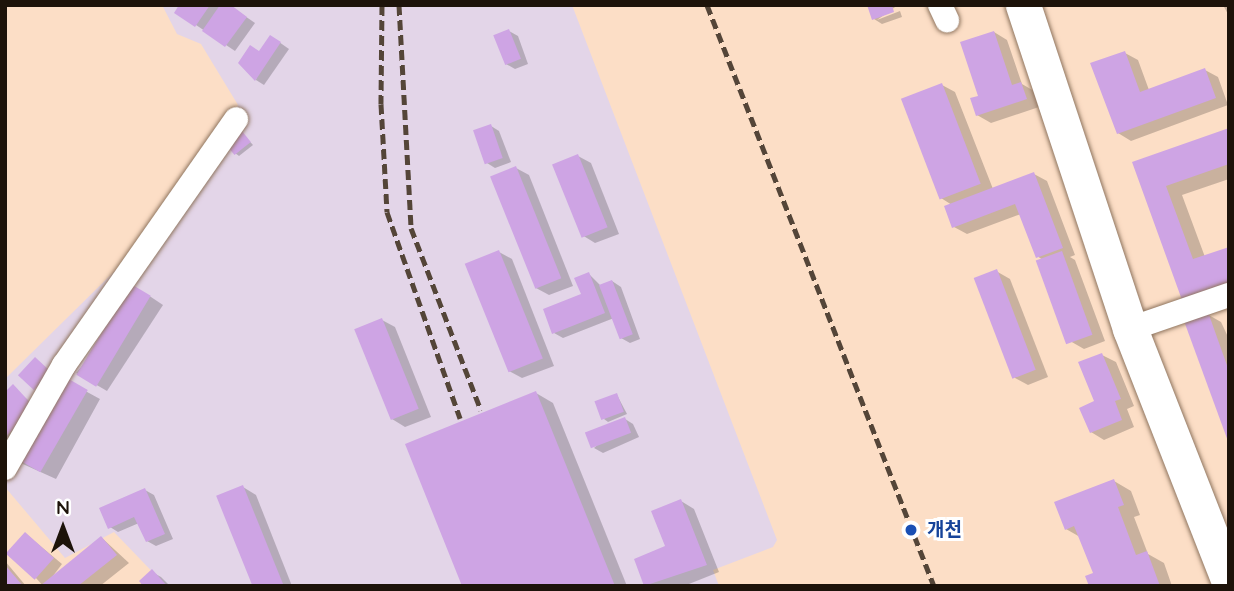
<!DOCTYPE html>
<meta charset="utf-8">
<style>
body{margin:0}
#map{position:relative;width:1234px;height:591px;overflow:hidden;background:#fcdec6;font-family:Quicksand,"Noto Sans KR",sans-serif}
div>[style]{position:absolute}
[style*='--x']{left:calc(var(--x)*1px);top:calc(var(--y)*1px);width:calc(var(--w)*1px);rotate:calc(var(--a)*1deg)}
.industrial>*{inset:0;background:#e3d5e8}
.shadow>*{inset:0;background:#0003}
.building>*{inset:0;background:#cea4e4;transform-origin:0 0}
.roads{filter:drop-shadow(0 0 2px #8f755f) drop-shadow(0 0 2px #8f755f)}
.minor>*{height:24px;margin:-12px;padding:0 12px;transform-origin:12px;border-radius:12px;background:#fff}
.secondary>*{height:35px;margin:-17.5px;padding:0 17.5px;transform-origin:17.5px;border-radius:17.5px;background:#fff}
.rail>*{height:5px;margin-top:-2.5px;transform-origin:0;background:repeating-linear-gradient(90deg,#544538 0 10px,transparent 0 15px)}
.dots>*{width:19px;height:19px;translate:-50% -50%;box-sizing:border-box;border:4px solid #fff;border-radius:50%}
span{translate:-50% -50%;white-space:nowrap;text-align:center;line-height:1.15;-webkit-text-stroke:6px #fff;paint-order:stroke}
.transit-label{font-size:19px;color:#164399;font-weight:700}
.left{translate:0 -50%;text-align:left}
.frame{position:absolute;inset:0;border:7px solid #1d130a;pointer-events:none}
.north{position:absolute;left:28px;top:493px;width:70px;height:70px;-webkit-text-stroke:5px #fff;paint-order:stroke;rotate:0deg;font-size:19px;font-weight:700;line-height:28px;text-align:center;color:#1d130a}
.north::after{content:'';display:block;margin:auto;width:24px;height:32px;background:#1d130a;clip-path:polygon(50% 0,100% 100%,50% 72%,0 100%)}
</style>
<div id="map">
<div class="industrial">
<i style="clip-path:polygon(162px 5px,572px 5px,777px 540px,773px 547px,713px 570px,719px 586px,166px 586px,114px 532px,65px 558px,5px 487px,5px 379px,134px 252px,238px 105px,201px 44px,177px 34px)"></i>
</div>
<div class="shadow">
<i style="clip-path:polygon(181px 5px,229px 5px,255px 23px,235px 51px,196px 25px)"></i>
<i style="clip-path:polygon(868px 5px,898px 5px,877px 20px,900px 11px,902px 17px,882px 24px,874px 19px)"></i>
<i style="clip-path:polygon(1223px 5px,1229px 5px,1229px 16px)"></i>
<i style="clip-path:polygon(509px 31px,518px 36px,528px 64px,515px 69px,506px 64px)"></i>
<i style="clip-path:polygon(994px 32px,1007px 40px,1022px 84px,1034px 91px,1039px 107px,991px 123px,977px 115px)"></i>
<i style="clip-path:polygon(279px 42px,289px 49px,264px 85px,256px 80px,260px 52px)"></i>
<i style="clip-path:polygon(1125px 53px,1138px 60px,1149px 90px,1205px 70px,1218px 77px,1228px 105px,1131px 141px,1118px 133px)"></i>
<i style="clip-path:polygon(942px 85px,955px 92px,993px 189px,1034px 174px,1047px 181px,1075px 255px,1070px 257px,1075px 260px,1105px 341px,1084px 349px,1070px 341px,1043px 260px,1037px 256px,1021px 214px,967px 234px,954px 227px,952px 205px,941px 198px)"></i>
<i style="clip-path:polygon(491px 126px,499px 131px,511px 162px,495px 168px,487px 163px)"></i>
<i style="clip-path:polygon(1229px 130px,1229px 179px,1182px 195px,1205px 257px,1229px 248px,1229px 298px,1200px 309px,1135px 163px)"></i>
<i style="clip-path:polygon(242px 133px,253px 145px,239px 156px,235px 153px)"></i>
<i style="clip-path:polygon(578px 156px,591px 163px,619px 234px,595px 243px,582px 235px)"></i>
<i style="clip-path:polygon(516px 168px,529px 175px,573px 286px,549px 295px,536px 288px)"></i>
<i style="clip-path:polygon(499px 252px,512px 259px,554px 366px,522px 378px,509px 371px)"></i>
<i style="clip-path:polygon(996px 271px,1010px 279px,1048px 377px,1028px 385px,1015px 378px)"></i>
<i style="clip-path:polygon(589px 274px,601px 286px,612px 281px,621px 287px,640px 339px,630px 343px,621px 338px,614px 318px,563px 338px,554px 333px,583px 295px)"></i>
<i style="clip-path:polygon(145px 293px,163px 305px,107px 391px,76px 373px)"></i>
<i style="clip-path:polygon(1207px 314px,1221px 322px,1229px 339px,1229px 439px)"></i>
<i style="clip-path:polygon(382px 320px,395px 327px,431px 417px,405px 427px,392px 419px)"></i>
<i style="clip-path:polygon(1102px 355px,1116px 362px,1134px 406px,1127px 409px,1134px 427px,1104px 440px,1091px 432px)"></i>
<i style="clip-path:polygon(67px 381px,100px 399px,56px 479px,5px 456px,5px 394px,13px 387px,47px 417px)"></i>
<i style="clip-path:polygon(536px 393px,553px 403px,627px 586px,464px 586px)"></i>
<i style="clip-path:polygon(617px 395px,627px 414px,608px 422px,604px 419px)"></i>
<i style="clip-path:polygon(625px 419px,633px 424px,639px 437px,603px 453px,594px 448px)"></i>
<i style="clip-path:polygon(1114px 481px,1131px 491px,1140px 515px,1134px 517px,1148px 554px,1164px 563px,1172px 586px,1091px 586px,1095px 574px,1080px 537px,1066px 529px)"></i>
<i style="clip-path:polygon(243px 487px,256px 495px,292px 586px,254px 586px)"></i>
<i style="clip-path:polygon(145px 490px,154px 495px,173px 539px,156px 546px,147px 541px,139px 523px,118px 532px,110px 527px)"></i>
<i style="clip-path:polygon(681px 501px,694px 509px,719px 572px,684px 586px,646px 586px,636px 560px,667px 547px)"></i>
<i style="clip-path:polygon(26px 534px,62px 564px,50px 580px,102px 538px,129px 563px,100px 586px,43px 586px,36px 578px)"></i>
<i style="clip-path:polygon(5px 561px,26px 586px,5px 586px)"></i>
<i style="clip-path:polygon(152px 572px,161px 577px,170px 586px,146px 586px)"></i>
</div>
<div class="building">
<i style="clip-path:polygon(179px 5px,210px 5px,195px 27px,174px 13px)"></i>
<i style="clip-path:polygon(220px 5px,231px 5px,247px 17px,225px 47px,202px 31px)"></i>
<i style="clip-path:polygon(867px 5px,892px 5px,894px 12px,872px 20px)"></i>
<i style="left:509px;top:29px;width:32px;height:17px;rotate:68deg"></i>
<i style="clip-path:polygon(994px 31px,1012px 85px,1021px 82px,1027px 99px,976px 116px,970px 98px,978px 96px,960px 42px)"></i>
<i style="clip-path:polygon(270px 35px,281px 42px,255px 81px,238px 63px,250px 45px,259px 51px)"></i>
<i style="clip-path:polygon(1125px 51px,1140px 92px,1205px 68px,1216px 98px,1117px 134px,1090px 63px)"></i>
<i style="left:942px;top:83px;width:108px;height:44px;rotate:69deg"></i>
<i style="left:491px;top:124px;width:36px;height:19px;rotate:71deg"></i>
<i style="clip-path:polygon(1229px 128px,1229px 164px,1166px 186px,1193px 259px,1229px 247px,1229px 283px,1182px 300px,1132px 162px)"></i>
<i style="left:242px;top:131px;width:14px;height:21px;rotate:51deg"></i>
<i style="left:578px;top:154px;width:79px;height:28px;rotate:68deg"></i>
<i style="left:516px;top:166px;width:121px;height:28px;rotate:68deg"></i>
<i style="clip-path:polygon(1034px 172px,1063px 248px,1036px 258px,1015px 204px,952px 228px,944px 206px)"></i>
<i style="left:499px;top:250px;width:117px;height:37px;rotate:68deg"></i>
<i style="left:1062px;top:251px;width:89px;height:28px;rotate:70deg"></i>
<i style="left:997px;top:269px;width:108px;height:25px;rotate:69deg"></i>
<i style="clip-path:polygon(589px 272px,605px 313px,552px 334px,543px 309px,581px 294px,574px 278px)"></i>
<i style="left:612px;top:280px;width:58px;height:14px;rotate:69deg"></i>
<i style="left:131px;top:284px;width:23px;height:106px;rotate:31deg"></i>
<i style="clip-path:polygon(1208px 312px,1229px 371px,1229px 444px,1184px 321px)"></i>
<i style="left:382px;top:318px;width:98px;height:30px;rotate:68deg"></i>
<i style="clip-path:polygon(1102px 353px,1121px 399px,1115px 401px,1122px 420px,1090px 433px,1079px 408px,1094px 401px,1078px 362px)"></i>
<i style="left:35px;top:357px;width:22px;height:25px;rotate:43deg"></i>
<i style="left:67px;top:378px;width:24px;height:95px;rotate:30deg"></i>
<i style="clip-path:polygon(13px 384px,36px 409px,5px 437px,5px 392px)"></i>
<i style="clip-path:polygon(536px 391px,615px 586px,462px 586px,405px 444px)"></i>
<i style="left:617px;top:393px;width:20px;height:24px;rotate:70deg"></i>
<i style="left:625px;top:417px;width:17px;height:43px;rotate:69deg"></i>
<i style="clip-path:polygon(1114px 479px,1124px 505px,1118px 507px,1136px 555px,1147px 551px,1160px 586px,1089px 586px,1085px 576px,1093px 573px,1074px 526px,1065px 530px,1054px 502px)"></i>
<i style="left:243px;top:485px;width:109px;height:29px;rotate:68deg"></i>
<i style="clip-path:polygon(145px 488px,165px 534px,146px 542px,134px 517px,108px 529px,99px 508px)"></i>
<i style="clip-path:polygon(681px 499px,707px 565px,644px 586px,634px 559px,665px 546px,651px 511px)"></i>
<i style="left:25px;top:532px;width:39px;height:29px;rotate:42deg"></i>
<i style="clip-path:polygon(101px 536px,117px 555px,78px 586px,40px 586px)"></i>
<i style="clip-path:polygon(5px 565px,23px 586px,5px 586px)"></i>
<i style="clip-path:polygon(152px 569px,167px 586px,143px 586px,139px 581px)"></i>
</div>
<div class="roads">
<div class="minor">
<i style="--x:940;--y:5;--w:17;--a:65"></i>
<i style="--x:1130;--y:329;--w:105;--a:-19"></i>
<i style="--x:5;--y:468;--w:119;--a:-60.2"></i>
<i style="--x:64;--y:365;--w:300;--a:-55"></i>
</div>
<div class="secondary">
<i style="--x:1023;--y:5;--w:341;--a:71.7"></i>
<i style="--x:1130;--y:329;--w:272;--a:68.6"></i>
</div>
</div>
<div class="rail">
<i style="--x:382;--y:5;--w:99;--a:90.6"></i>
<i style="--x:381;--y:104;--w:108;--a:86.8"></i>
<i style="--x:387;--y:212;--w:219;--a:70.5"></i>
<i style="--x:399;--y:5;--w:223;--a:86.9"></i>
<i style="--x:411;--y:228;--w:195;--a:69"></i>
<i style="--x:707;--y:5;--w:624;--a:68.66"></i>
</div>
<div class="dots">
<i style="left:911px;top:530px;background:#1a4fb4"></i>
</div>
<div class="transit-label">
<span class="left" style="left:927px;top:530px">개천</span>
</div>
<div class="frame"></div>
<div class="north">N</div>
</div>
